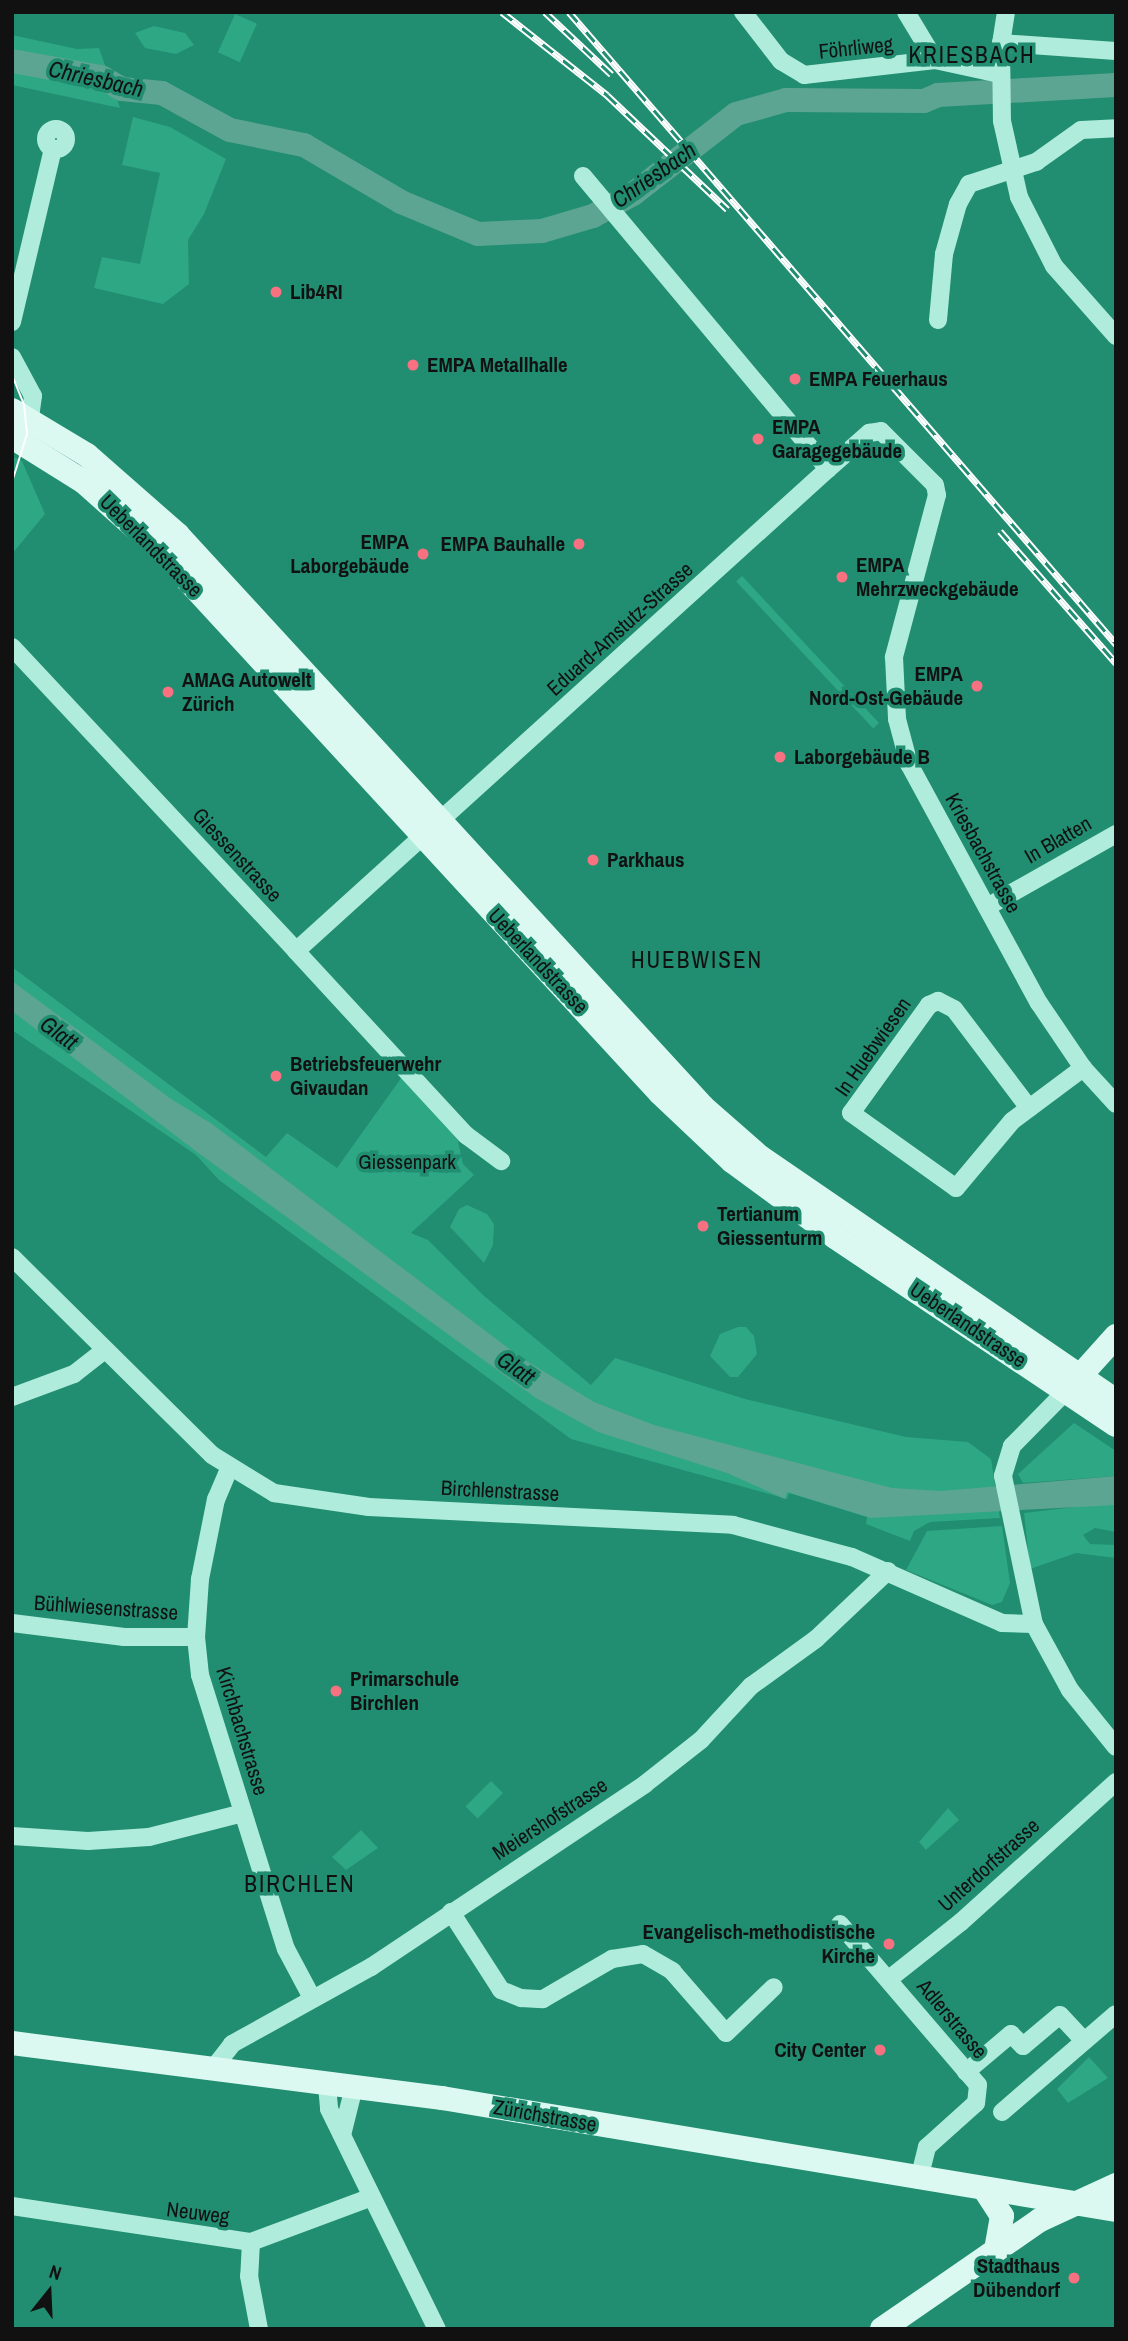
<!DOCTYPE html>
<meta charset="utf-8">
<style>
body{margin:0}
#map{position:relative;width:1128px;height:2341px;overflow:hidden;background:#218d71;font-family:"Archivo Narrow",sans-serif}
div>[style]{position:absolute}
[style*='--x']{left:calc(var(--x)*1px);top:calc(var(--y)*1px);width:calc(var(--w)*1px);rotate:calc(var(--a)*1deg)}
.green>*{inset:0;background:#2ea785;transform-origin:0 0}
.water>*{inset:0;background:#5ca592}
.river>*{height:24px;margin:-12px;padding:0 12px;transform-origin:12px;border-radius:12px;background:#5ca592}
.street>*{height:18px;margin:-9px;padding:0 9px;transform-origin:9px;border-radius:9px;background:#afecdb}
.street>.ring{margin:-9px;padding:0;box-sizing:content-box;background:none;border:18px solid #afecdb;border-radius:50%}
.secondary>*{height:24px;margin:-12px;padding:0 12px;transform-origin:12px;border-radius:12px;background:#dbf9f1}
.tram>*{height:2px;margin:-1px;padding:0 1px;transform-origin:1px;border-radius:1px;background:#fff}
.rail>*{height:7px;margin-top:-3.5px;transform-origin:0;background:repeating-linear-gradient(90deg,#218d71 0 13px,#fff 0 26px);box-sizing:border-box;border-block:2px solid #fff}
.dots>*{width:19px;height:19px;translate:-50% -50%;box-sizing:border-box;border:4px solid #218d71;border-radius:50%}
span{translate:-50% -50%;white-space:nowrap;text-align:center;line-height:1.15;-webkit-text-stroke:7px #218d71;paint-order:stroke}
.street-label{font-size:21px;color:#111}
.poi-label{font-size:21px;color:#111;font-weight:700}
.left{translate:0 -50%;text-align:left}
.right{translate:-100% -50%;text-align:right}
.park-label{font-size:21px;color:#111}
.neighbourhood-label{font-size:23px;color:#111;letter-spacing:2px}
.water-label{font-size:23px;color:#111;font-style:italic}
.frame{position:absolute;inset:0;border:14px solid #111;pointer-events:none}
.north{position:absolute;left:14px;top:2257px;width:70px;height:70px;-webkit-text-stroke:5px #218d71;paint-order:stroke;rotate:18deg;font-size:19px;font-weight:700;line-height:28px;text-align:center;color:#111}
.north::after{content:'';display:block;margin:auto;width:24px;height:32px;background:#111;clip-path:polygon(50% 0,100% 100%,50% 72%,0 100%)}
</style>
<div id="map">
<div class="green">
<i style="left:235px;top:14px;width:24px;height:42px;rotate:24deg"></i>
<i style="clip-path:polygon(154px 26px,185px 33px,194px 45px,176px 54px,145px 48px,135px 33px)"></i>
<i style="clip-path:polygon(12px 35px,77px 49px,99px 48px,120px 108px,12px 85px)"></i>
<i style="clip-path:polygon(133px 117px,170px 127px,226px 159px,204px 214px,188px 240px,189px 284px,163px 304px,94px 288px,102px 257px,140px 264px,160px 173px,122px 165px)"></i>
<i style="clip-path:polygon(12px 456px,22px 461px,45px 514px,12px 554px)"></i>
<i style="left:742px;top:576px;width:201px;height:8px;rotate:47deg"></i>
<i style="clip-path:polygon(12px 967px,266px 1157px,287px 1133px,337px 1168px,404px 1074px,455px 1128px,463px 1164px,474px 1175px,411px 1233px,428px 1240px,483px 1295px,591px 1385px,615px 1358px,745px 1399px,906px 1437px,968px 1442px,991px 1459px,1000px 1518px,930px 1522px,914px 1531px,910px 1541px,866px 1524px,867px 1517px,789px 1493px,787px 1499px,571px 1439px,219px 1180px,196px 1155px,12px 1030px)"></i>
<i style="clip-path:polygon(467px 1205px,487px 1214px,494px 1224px,493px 1245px,484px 1263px,450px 1227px,459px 1209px)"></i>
<i style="clip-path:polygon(738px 1327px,746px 1327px,754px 1336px,757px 1354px,738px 1377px,730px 1377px,710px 1356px,720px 1334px)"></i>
<i style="clip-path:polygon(1074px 1423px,1116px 1451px,1116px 1476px,1023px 1483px,1018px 1474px)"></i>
<i style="clip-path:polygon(1091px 1505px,1116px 1505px,1116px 1532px,1095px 1528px,1083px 1535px,1090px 1544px,1116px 1545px,1116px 1558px,1076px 1553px,1030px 1569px,1024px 1513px)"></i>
<i style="clip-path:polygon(1002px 1526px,1010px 1583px,1002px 1602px,992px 1605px,906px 1570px,927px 1531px)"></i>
<i style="left:491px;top:1781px;width:17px;height:36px;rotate:45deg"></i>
<i style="clip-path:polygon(948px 1808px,959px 1820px,926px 1850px,919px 1842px)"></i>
<i style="clip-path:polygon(361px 1830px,378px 1848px,346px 1870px,332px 1857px)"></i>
<i style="clip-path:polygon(1089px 2057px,1108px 2078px,1068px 2103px,1057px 2089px)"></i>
</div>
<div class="water">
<i style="clip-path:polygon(12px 981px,171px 1099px,212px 1124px,520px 1357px,594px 1402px,654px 1425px,892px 1488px,941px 1491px,1116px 1476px,1116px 1505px,871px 1518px,787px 1492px,785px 1499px,727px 1473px,598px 1432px,536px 1398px,197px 1152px,12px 1011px)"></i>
</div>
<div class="river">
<i style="--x:12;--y:61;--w:90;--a:10.2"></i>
<i style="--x:101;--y:77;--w:24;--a:30"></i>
<i style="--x:122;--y:89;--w:40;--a:5.7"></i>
<i style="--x:162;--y:93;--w:77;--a:28.6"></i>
<i style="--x:230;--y:130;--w:76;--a:11.5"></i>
<i style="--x:304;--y:145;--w:113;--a:30.4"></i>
<i style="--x:401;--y:202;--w:83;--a:22.6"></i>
<i style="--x:478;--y:234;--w:64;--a:-2.7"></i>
<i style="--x:542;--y:231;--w:53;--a:-16.4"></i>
<i style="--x:593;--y:216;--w:46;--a:-28.8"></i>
<i style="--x:633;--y:194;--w:130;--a:-37.8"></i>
<i style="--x:736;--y:114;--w:52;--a:-15.6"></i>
<i style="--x:786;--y:100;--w:138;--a:0.4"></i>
<i style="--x:924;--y:101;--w:15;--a:-23"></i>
<i style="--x:938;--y:95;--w:178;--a:-3.2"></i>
</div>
<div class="street">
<i style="--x:743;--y:12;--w:62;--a:52.2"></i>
<i style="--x:781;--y:61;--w:27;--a:31"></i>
<i style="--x:804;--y:75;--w:132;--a:-6.5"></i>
<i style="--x:935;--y:60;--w:66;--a:12.2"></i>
<i style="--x:906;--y:12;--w:56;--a:58.9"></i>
<i style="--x:1006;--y:12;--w:31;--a:99"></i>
<i style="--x:1001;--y:43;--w:78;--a:89.3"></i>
<i style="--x:1002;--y:121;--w:78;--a:77.4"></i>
<i style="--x:1019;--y:197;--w:77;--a:63.1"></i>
<i style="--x:1054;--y:266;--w:94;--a:48.5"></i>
<i style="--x:1001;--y:43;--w:115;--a:4"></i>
<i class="ring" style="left:46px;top:129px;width:2px;height:2px"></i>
<i style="--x:583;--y:176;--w:382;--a:50.1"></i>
<i style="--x:938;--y:320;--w:66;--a:-84.8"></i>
<i style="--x:944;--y:254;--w:52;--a:-74.4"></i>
<i style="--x:958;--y:204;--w:23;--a:-61"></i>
<i style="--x:969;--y:184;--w:71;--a:-18.2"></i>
<i style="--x:1036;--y:162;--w:55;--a:-35.4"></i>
<i style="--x:1081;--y:130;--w:35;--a:-3"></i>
<i style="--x:12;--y:322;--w:178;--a:-76.7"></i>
<i style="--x:12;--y:357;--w:44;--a:61.7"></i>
<i style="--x:33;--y:396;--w:22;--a:98"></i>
<i style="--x:30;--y:418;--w:12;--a:160"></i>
<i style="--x:12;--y:647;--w:416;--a:46.9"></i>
<i style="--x:296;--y:951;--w:718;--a:-42.18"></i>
<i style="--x:828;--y:469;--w:55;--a:-41.3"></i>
<i style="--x:869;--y:433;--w:12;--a:-9"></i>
<i style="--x:881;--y:431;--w:76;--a:45"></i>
<i style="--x:935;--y:485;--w:10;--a:79"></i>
<i style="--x:937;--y:495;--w:168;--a:104.9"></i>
<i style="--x:894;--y:657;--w:62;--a:87.2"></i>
<i style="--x:897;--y:719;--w:47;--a:75.1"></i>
<i style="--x:909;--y:764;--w:272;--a:61.5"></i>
<i style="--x:1039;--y:1003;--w:78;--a:55.9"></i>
<i style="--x:1083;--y:1068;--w:49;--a:47.5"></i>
<i style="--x:987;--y:907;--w:148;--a:-29.5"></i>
<i style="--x:296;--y:951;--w:251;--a:47.3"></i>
<i style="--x:466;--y:1135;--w:44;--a:36.6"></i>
<i style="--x:1029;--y:1108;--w:124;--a:-127.1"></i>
<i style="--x:954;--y:1009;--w:18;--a:-153"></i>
<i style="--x:938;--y:1001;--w:10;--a:156"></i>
<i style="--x:929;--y:1005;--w:133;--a:125.8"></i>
<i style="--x:851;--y:1113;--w:129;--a:35.5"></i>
<i style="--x:956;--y:1188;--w:87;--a:-50.1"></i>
<i style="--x:1012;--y:1121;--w:89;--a:-36.7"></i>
<i style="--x:12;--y:1257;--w:281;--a:44.7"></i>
<i style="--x:212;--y:1455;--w:73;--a:31.5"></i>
<i style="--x:274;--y:1493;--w:96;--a:8.4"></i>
<i style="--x:369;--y:1507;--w:364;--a:2.8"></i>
<i style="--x:733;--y:1525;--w:123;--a:15.1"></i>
<i style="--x:852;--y:1557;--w:164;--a:23.7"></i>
<i style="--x:1002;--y:1623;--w:32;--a:2"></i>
<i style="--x:1073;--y:1384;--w:87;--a:134.5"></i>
<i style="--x:1012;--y:1446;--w:31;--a:107"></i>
<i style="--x:1003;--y:1476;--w:151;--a:78.2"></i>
<i style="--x:1034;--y:1624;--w:75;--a:61.4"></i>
<i style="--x:1070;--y:1690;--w:73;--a:51.1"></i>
<i style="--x:12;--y:1397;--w:66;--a:-20.4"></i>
<i style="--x:74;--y:1374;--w:39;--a:-38"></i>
<i style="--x:229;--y:1469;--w:33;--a:113"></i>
<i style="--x:216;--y:1499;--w:82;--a:101.3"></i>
<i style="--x:200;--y:1579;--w:58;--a:93.9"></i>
<i style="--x:196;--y:1637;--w:38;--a:84"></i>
<i style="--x:200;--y:1675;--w:287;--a:72.6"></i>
<i style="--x:286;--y:1949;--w:55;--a:62"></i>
<i style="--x:12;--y:1623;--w:113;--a:7.1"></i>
<i style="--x:124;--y:1637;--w:72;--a:0"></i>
<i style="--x:12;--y:1836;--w:76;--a:3.8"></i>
<i style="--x:88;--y:1841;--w:61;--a:-3.8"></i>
<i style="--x:149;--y:1837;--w:97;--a:-14.3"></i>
<i style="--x:451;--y:1912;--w:93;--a:57.3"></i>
<i style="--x:501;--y:1990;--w:22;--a:22"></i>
<i style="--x:521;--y:1998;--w:22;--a:3"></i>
<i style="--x:543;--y:1999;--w:80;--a:-30.1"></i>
<i style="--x:612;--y:1959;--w:31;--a:-9"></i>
<i style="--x:643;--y:1954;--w:34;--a:30"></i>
<i style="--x:672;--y:1971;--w:82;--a:48.9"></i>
<i style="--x:726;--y:2033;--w:66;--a:-43.8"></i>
<i style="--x:840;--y:1924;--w:212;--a:49.4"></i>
<i style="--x:978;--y:2085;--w:18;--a:96"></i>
<i style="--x:976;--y:2103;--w:66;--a:138.1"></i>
<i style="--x:927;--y:2147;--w:34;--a:104"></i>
<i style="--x:889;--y:1979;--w:92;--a:-38.4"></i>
<i style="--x:961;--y:1922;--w:209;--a:-42.1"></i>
<i style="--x:212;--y:2070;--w:33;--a:-52"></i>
<i style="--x:232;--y:2044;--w:159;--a:-29"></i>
<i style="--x:371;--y:1967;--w:329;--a:-33.7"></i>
<i style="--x:645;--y:1784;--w:71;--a:-38.2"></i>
<i style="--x:701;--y:1740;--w:74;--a:-47.2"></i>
<i style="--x:751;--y:1686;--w:80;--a:-35.9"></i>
<i style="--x:816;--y:1639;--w:99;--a:-43.4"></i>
<i style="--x:966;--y:2072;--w:59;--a:-40.2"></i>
<i style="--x:1011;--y:2034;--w:17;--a:45"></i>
<i style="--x:1023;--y:2046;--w:48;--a:-40"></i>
<i style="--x:1060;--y:2015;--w:35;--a:47"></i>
<i style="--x:327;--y:2085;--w:24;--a:85"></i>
<i style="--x:329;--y:2109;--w:245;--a:63.9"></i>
<i style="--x:1002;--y:2112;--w:150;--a:-40.7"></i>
<i style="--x:342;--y:2135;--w:49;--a:-76"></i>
<i style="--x:12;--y:2206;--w:242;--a:8.6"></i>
<i style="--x:251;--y:2242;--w:129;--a:-20.4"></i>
<i style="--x:251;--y:2242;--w:34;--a:93"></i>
<i style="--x:249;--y:2276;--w:54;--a:79.3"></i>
</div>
<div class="secondary">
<i style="--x:12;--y:410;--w:87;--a:31"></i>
<i style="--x:87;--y:455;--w:121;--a:41.3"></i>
<i style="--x:178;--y:535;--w:776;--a:47.45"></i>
<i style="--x:703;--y:1107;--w:76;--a:41.3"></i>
<i style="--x:760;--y:1157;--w:432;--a:34.4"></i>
<i style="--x:12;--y:437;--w:85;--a:32"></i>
<i style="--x:84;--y:482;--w:102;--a:41.8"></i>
<i style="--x:160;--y:550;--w:738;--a:47.36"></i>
<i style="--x:660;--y:1093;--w:99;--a:43.4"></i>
<i style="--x:732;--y:1161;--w:128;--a:36.4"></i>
<i style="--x:835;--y:1237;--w:338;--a:33.8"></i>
<i style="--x:1080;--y:1376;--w:54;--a:-48"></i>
<i style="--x:12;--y:2043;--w:434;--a:7.3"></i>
<i style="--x:442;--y:2098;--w:683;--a:9.43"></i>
<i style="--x:985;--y:2190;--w:31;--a:57"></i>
<i style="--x:1002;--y:2216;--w:34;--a:100"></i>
<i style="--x:882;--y:2329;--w:192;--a:-34.6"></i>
<i style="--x:1040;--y:2220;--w:84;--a:-24.7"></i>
</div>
<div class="tram">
<i style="--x:12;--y:375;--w:32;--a:68"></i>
<i style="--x:24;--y:405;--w:29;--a:84"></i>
<i style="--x:27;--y:434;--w:50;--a:107.4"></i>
<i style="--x:12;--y:416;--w:23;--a:90"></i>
</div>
<div class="rail">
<i style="--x:502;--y:12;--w:134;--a:38.3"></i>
<i style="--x:607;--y:95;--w:166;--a:43.5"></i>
<i style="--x:545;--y:12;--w:91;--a:43.2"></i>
<i style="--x:569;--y:12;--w:836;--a:49.12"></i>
<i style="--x:1000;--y:531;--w:176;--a:48.7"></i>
</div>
<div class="dots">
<i style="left:276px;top:292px;background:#f87181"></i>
<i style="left:413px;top:365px;background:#f87181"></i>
<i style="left:795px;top:379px;background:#f87181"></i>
<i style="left:758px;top:439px;background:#f87181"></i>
<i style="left:579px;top:544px;background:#f87181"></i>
<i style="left:423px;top:554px;background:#f87181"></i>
<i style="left:842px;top:577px;background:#f87181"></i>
<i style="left:977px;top:686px;background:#f87181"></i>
<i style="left:168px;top:692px;background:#f87181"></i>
<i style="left:780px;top:757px;background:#f87181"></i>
<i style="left:593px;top:860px;background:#f87181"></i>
<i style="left:276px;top:1076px;background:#f87181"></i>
<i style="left:703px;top:1226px;background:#f87181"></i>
<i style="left:336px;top:1691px;background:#f87181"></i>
<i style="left:889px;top:1944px;background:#f87181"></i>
<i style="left:880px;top:2050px;background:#f87181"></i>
<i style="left:1074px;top:2278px;background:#f87181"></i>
</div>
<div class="street-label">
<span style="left:856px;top:48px;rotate:-6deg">Föhrliweg</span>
<span style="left:151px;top:546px;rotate:45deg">Ueberlandstrasse</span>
<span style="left:620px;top:629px;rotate:-42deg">Eduard-Amstutz-Strasse</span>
<span style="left:1058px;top:840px;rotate:-30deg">In Blatten</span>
<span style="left:983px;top:853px;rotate:61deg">Kriesbachstrasse</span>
<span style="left:237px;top:855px;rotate:47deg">Giessenstrasse</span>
<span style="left:538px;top:961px;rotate:47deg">Ueberlandstrasse</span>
<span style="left:873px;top:1047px;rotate:-55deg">In Huebwiesen</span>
<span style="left:968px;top:1325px;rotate:34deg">Ueberlandstrasse</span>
<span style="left:500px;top:1491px;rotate:3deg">Birchlenstrasse</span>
<span style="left:106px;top:1608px;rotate:4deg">Bühlwiesenstrasse</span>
<span style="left:242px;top:1731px;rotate:73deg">Kirchbachstrasse</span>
<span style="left:550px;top:1819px;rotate:-33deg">Meiershofstrasse</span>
<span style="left:989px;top:1865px;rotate:-42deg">Unterdorfstrasse</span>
<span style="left:952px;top:2019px;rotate:50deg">Adlerstrasse</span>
<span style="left:545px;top:2116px;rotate:10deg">Zürichstrasse</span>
<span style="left:198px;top:2213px;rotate:7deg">Neuweg</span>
</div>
<div class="poi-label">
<span class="left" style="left:290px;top:292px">Lib4RI</span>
<span class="left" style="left:427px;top:365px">EMPA Metallhalle</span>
<span class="left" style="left:809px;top:379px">EMPA Feuerhaus</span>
<span class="left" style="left:772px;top:439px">EMPA<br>Garagegebäude</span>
<span class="right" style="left:409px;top:554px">EMPA<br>Laborgebäude</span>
<span class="right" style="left:565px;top:544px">EMPA Bauhalle</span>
<span class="left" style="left:856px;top:577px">EMPA<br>Mehrzweckgebäude</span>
<span class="right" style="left:963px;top:686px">EMPA<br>Nord-Ost-Gebäude</span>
<span class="left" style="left:182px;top:692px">AMAG Autowelt<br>Zürich</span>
<span class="left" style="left:794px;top:757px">Laborgebäude B</span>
<span class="left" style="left:607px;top:860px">Parkhaus</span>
<span class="left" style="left:290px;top:1076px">Betriebsfeuerwehr<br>Givaudan</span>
<span class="left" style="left:717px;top:1226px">Tertianum<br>Giessenturm</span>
<span class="left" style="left:350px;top:1691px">Primarschule<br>Birchlen</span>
<span class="right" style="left:875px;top:1944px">Evangelisch-methodistische<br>Kirche</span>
<span class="right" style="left:866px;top:2050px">City Center</span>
<span class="right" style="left:1060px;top:2278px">Stadthaus<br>Dübendorf</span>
</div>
<div class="park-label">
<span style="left:407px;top:1162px">Giessenpark</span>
</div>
<div class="neighbourhood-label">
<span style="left:972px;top:55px">KRIESBACH</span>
<span style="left:697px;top:960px">HUEBWISEN</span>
<span style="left:300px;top:1884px">BIRCHLEN</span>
</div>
<div class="water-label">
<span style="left:96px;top:79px;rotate:13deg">Chriesbach</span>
<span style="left:654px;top:175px;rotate:-35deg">Chriesbach</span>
<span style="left:59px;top:1033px;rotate:36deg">Glatt</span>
<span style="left:516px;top:1368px;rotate:35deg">Glatt</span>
</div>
<div class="frame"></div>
<div class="north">N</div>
</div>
